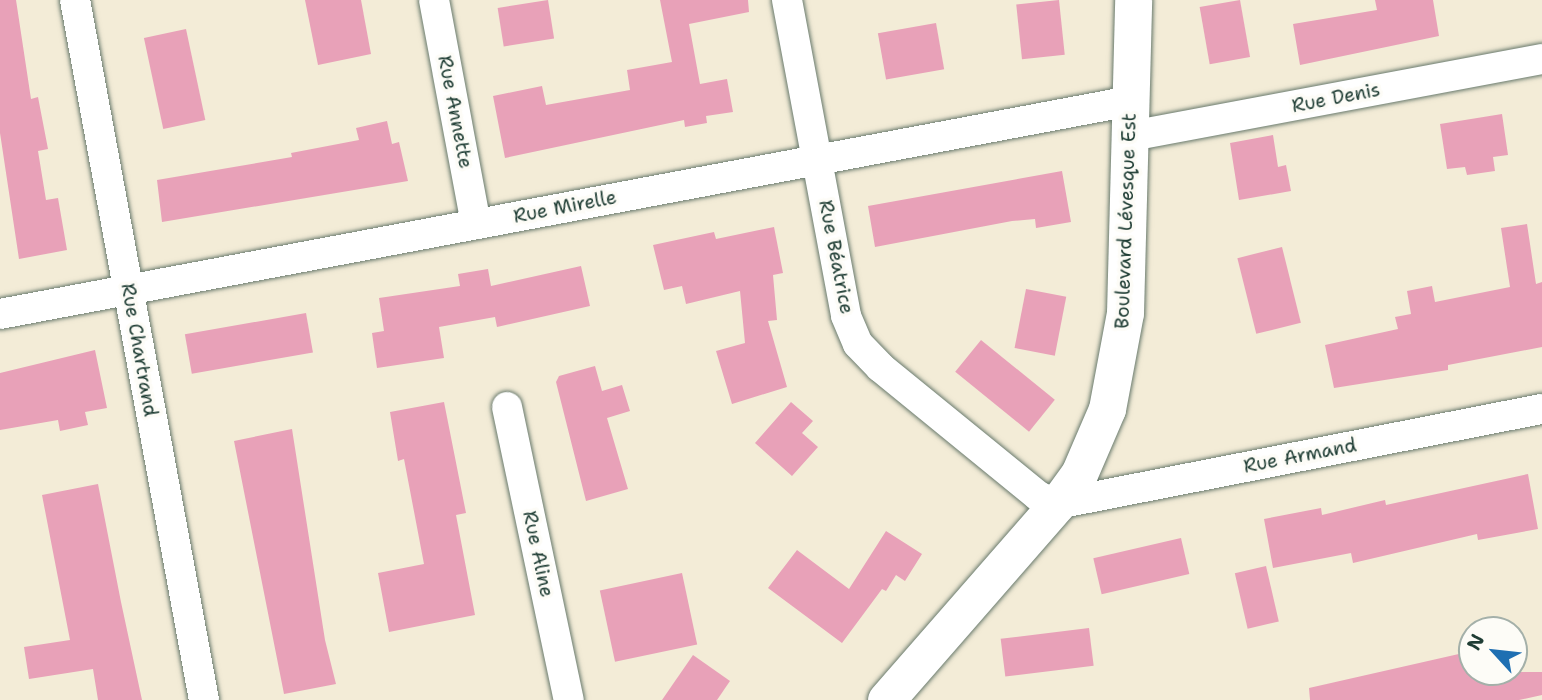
<!DOCTYPE html>
<meta charset="utf-8">
<style>
body{margin:0}
#map{position:relative;width:1542px;height:700px;overflow:hidden;background:#f3ecd7;font-family:"Shantell Sans",sans-serif}
div>[style]{position:absolute}
[style*='--x']{left:calc(var(--x)*1px);top:calc(var(--y)*1px);width:calc(var(--w)*1px);rotate:calc(var(--a)*1deg)}
.building>*{inset:0;background:#e8a1b8;transform-origin:0 0}
.roads{filter:drop-shadow(0 0 2px #697a6d) drop-shadow(0 0 2px #697a6d)}
.minor>*{height:30px;margin:-15px;padding:0 15px;transform-origin:15px;border-radius:15px;background:#fff}
.tertiary>*{height:37px;margin:-18.5px;padding:0 18.5px;transform-origin:18.5px;border-radius:18.5px;background:#fff}
span{translate:-50% -50%;white-space:nowrap;text-align:center;line-height:1.15;-webkit-text-stroke:7px #fdfcf7;paint-order:stroke}
.street-label{font-size:19px;color:#1f3d34}
.north{position:absolute;left:1458px;top:616px;width:70px;height:70px;box-sizing:border-box;background:#fdfcf7;border:2px solid #a4b0a9;border-radius:50%;rotate:297deg;font-size:19px;font-weight:700;line-height:28px;text-align:center;color:#1f3d34}
.north::after{content:'';display:block;margin:auto;width:24px;height:32px;background:#1f6fb2;clip-path:polygon(50% 0,100% 100%,50% 72%,0 100%)}
</style>
<div id="map">
<div class="building">
<i style="clip-path:polygon(0 0,16px 0,31px 99px,38px 97px,48px 149px,38px 151px,46px 200px,58px 198px,67px 250px,19px 259px,0 133px)"></i>
<i style="clip-path:polygon(305px 0,361px 0,371px 54px,318px 65px)"></i>
<i style="left:548px;top:0;width:39px;height:51px;rotate:81deg"></i>
<i style="clip-path:polygon(660px 0,748px 0,749px 12px,689px 24px,700px 84px,727px 79px,733px 112px,706px 116px,707px 123px,685px 127px,684px 120px,505px 158px,493px 96px,542px 86px,546px 105px,630px 90px,627px 70px,672px 62px)"></i>
<i style="left:1059px;top:0;width:55px;height:43px;rotate:84deg"></i>
<i style="left:1240px;top:0;width:58px;height:41px;rotate:80deg"></i>
<i style="clip-path:polygon(1375px 0,1433px 0,1439px 36px,1300px 65px,1293px 24px,1377px 10px)"></i>
<i style="left:936px;top:23px;width:47px;height:59px;rotate:80deg"></i>
<i style="left:186px;top:29px;width:93px;height:43px;rotate:78deg"></i>
<i style="clip-path:polygon(1502px 114px,1508px 155px,1493px 157px,1495px 171px,1467px 175px,1465px 167px,1447px 169px,1440px 124px)"></i>
<i style="clip-path:polygon(387px 121px,392px 144px,399px 142px,408px 181px,162px 222px,157px 180px,292px 157px,291px 153px,359px 140px,356px 128px)"></i>
<i style="clip-path:polygon(1273px 135px,1278px 167px,1286px 165px,1291px 191px,1239px 200px,1230px 143px)"></i>
<i style="clip-path:polygon(1062px 171px,1071px 222px,1036px 228px,1035px 219px,1012px 221px,875px 247px,868px 206px)"></i>
<i style="clip-path:polygon(1527px 224px,1536px 284px,1542px 282px,1542px 347px,1448px 365px,1448px 370px,1334px 388px,1325px 345px,1398px 329px,1395px 317px,1411px 314px,1407px 291px,1432px 286px,1435px 302px,1510px 287px,1501px 228px)"></i>
<i style="clip-path:polygon(774px 227px,783px 273px,773px 275px,777px 320px,768px 321px,787px 387px,732px 404px,716px 351px,745px 343px,740px 291px,686px 304px,682px 286px,664px 290px,653px 245px,714px 232px,716px 239px)"></i>
<i style="left:1282px;top:247px;width:78px;height:46px;rotate:76deg"></i>
<i style="clip-path:polygon(581px 266px,590px 306px,497px 327px,495px 317px,439px 327px,444px 358px,377px 368px,372px 333px,384px 331px,379px 298px,460px 286px,458px 274px,488px 269px,491px 286px)"></i>
<i style="left:1026px;top:289px;width:41px;height:60px;rotate:11deg"></i>
<i style="left:306px;top:313px;width:40px;height:123px;rotate:80deg"></i>
<i style="left:981px;top:340px;width:95px;height:41px;rotate:39deg"></i>
<i style="clip-path:polygon(95px 350px,107px 408px,85px 412px,88px 425px,60px 431px,58px 420px,0 430px,0 373px)"></i>
<i style="clip-path:polygon(595px 366px,602px 391px,622px 385px,630px 411px,607px 418px,628px 489px,586px 501px,556px 382px,559px 376px)"></i>
<i style="clip-path:polygon(444px 402px,466px 513px,456px 515px,475px 615px,389px 632px,378px 573px,424px 564px,404px 459px,398px 461px,390px 412px)"></i>
<i style="clip-path:polygon(791px 402px,813px 421px,802px 433px,818px 447px,792px 476px,755px 443px)"></i>
<i style="clip-path:polygon(292px 429px,325px 640px,336px 684px,284px 694px,234px 441px)"></i>
<i style="clip-path:polygon(1528px 474px,1538px 529px,1478px 540px,1477px 534px,1353px 563px,1351px 553px,1273px 568px,1264px 519px,1321px 508px,1322px 515px,1385px 500px,1386px 505px)"></i>
<i style="clip-path:polygon(98px 484px,121px 602px,142px 700px,98px 700px,93px 669px,29px 679px,24px 647px,70px 640px,42px 495px)"></i>
<i style="clip-path:polygon(886px 531px,922px 554px,905px 581px,896px 575px,886px 591px,882px 589px,842px 643px,768px 588px,797px 550px,849px 589px)"></i>
<i style="left:1181px;top:538px;width:37px;height:90px;rotate:77deg"></i>
<i style="left:1266px;top:566px;width:57px;height:32px;rotate:77deg"></i>
<i style="left:682px;top:573px;width:73px;height:84px;rotate:78deg"></i>
<i style="left:1089px;top:628px;width:38px;height:89px;rotate:83deg"></i>
<i style="clip-path:polygon(1472px 651px,1472px 672px,1542px 672px,1542px 695px,1519px 700px,1310px 700px,1309px 688px)"></i>
<i style="clip-path:polygon(693px 655px,730px 681px,717px 700px,662px 700px)"></i>
</div>
<div class="roads">
<div class="minor">
<i style="--x:75;--y:0;--w:712;--a:79.56"></i>
<i style="--x:434;--y:0;--w:228;--a:79.4"></i>
<i style="--x:787;--y:0;--w:321;--a:79.4"></i>
<i style="--x:846;--y:316;--w:30;--a:67"></i>
<i style="--x:858;--y:344;--w:32;--a:46"></i>
<i style="--x:880;--y:367;--w:204;--a:39.2"></i>
<i style="--x:1038;--y:496;--w:21;--a:23"></i>
<i style="--x:1057;--y:504;--w:494;--a:-11.1"></i>
<i style="--x:1131;--y:136;--w:418;--a:-10.6"></i>
<i style="--x:0;--y:314;--w:1150;--a:-10.67"></i>
<i style="--x:507;--y:407;--w:299;--a:78.1"></i>
</div>
<div class="tertiary">
<i style="--x:886;--y:700;--w:260;--a:-48.9"></i>
<i style="--x:1057;--y:504;--w:37;--a:-54"></i>
<i style="--x:1079;--y:474;--w:71;--a:-66.7"></i>
<i style="--x:1107;--y:409;--w:98;--a:-79.4"></i>
<i style="--x:1125;--y:313;--w:313;--a:-88.5"></i>
</div>
</div>
<div class="street-label">
<span style="left:1336px;top:98px;rotate:-11deg">Rue Denis</span>
<span style="left:455px;top:112px;rotate:79deg">Rue Annette</span>
<span style="left:565px;top:207px;rotate:-11deg">Rue Mirelle</span>
<span style="left:1126px;top:221px;rotate:-88deg">Boulevard Lévesque Est</span>
<span style="left:836px;top:257px;rotate:79deg">Rue Béatrice</span>
<span style="left:139px;top:350px;rotate:80deg">Rue Chartrand</span>
<span style="left:1300px;top:456px;rotate:-11deg">Rue Armand</span>
<span style="left:538px;top:554px;rotate:78deg">Rue Aline</span>
</div>
<div class="north">N</div>
</div>
